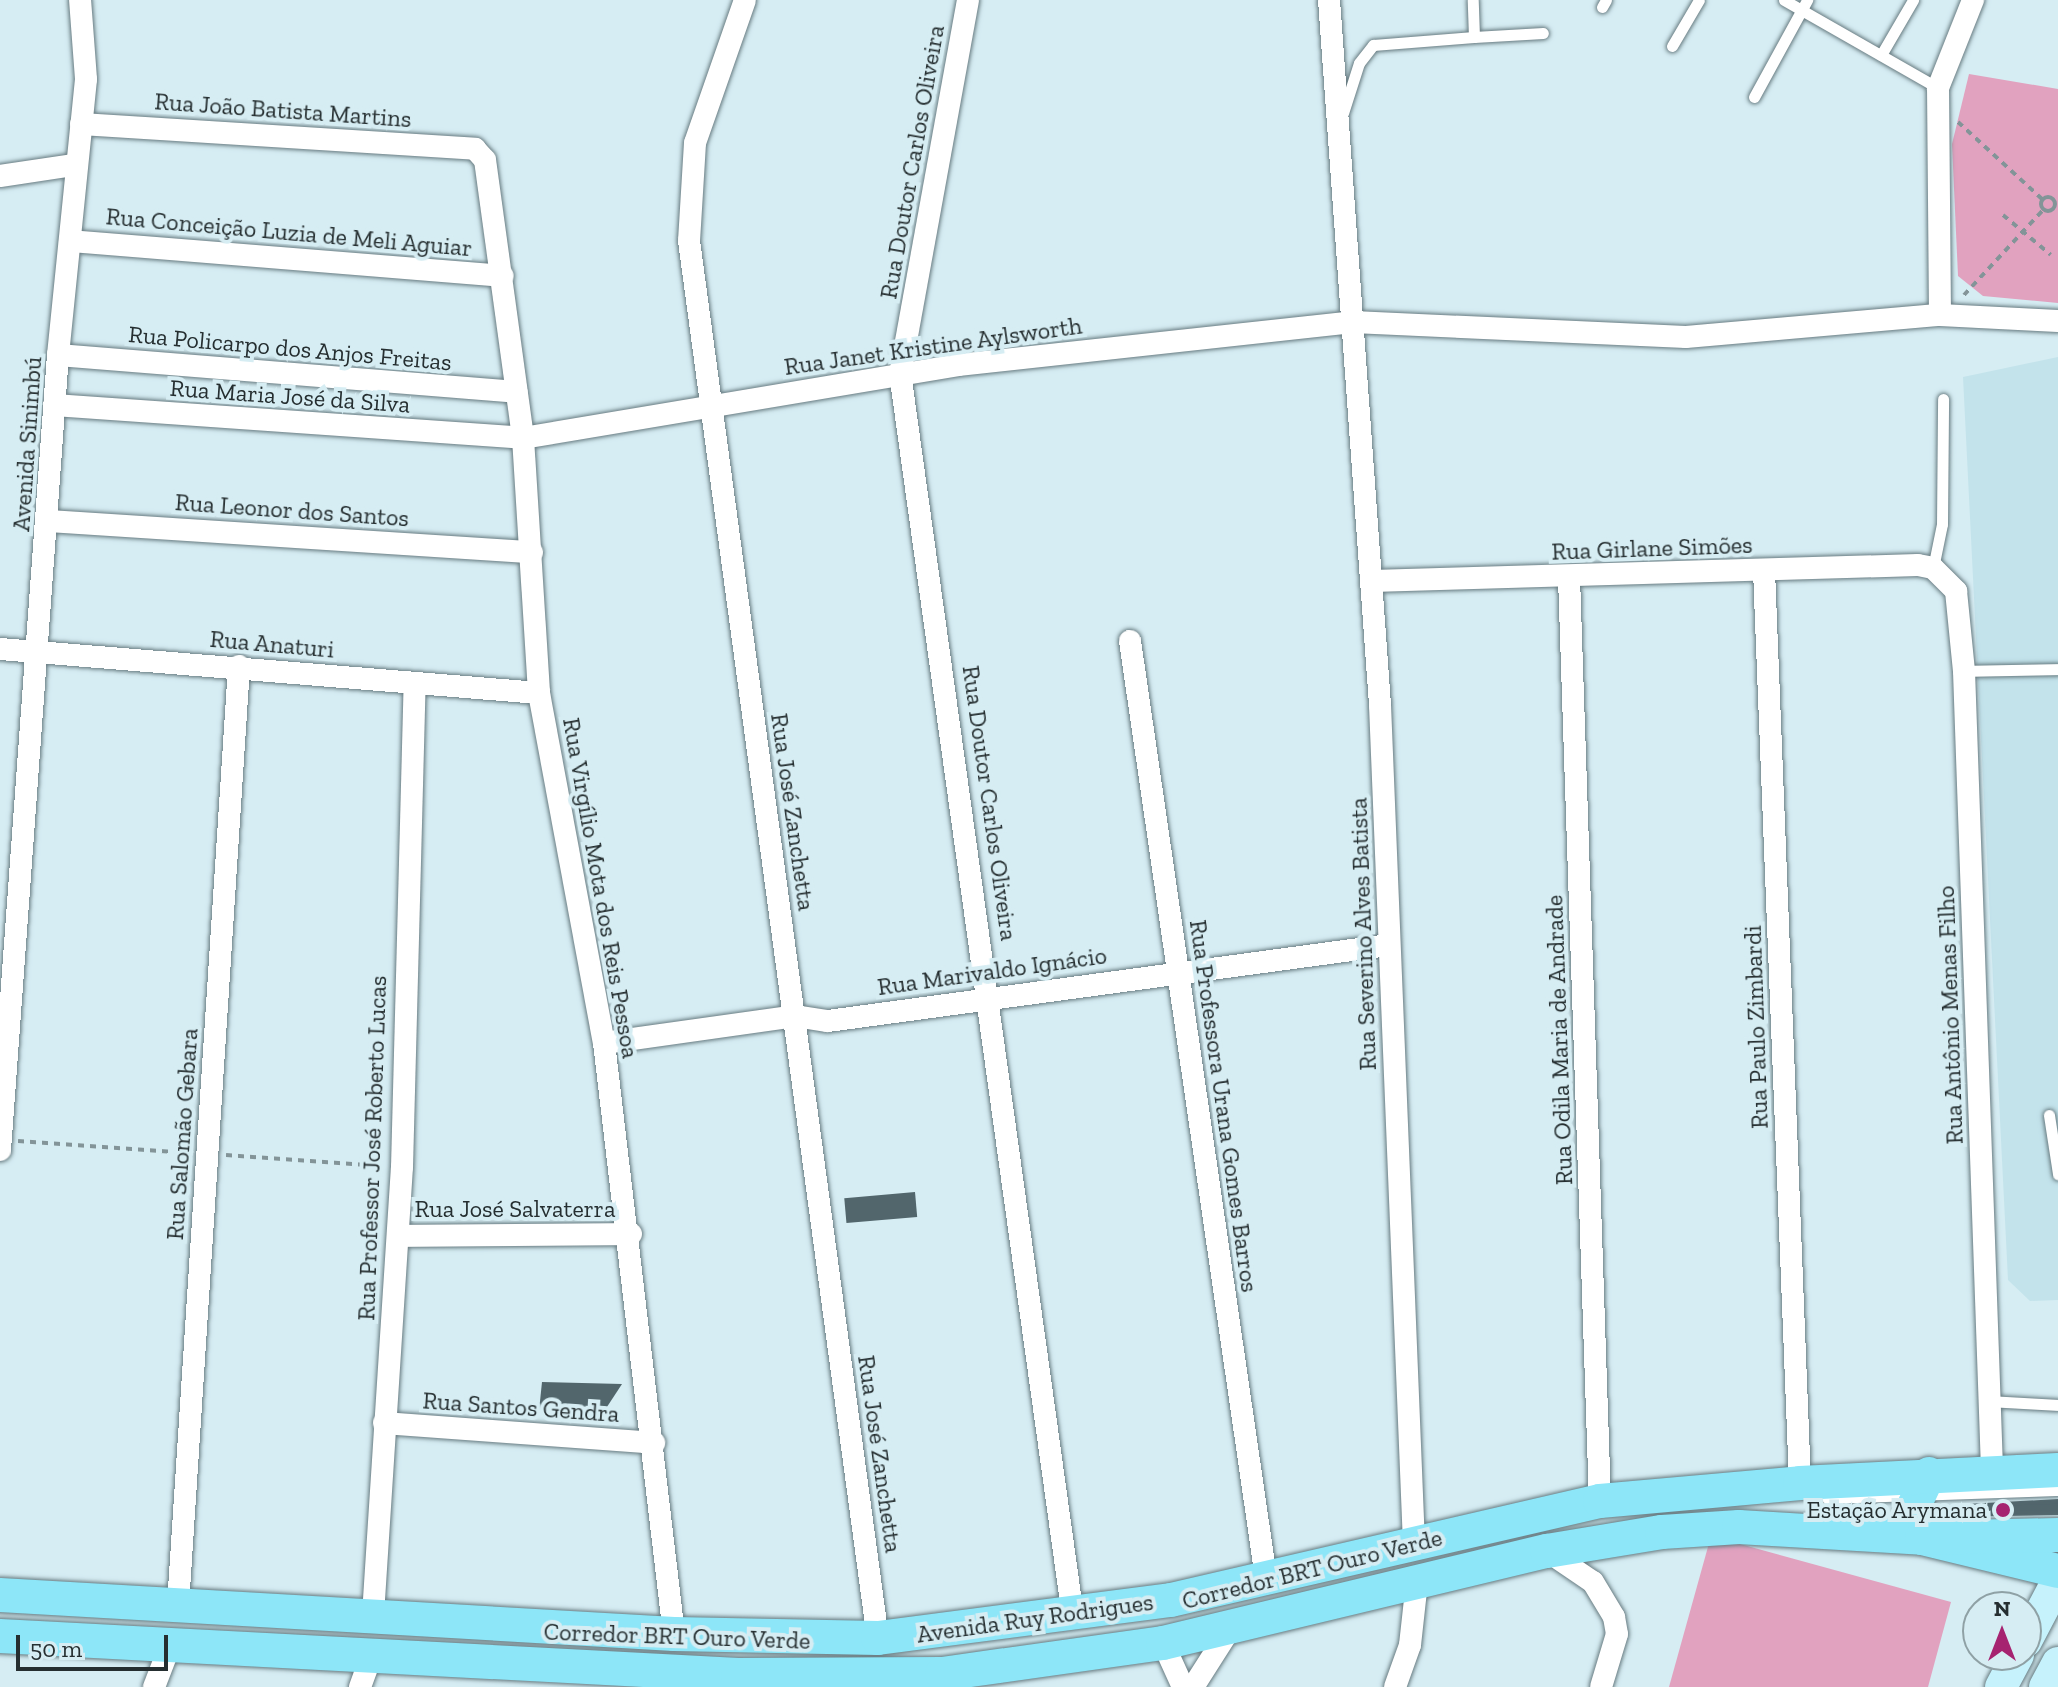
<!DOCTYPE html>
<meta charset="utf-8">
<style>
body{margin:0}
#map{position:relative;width:2058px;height:1687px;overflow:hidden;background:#d6edf3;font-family:"Zilla Slab",serif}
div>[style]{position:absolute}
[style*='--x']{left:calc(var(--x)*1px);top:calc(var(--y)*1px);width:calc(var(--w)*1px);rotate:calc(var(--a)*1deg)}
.built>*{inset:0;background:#c3e3eb}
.green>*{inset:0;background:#e1a2bf}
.building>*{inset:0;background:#52666c;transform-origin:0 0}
.path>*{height:4px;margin-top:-2px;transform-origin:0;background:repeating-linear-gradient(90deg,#839498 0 6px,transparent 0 12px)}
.path>.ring{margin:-2px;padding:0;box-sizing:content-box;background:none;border:4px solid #839498;border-radius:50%}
.roads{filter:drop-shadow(0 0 2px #677b81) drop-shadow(0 0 2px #677b81)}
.lane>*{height:11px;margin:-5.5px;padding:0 5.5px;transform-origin:5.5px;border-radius:5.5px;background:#fff}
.street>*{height:22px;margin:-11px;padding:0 11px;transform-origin:11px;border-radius:11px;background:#fff}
.secondary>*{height:32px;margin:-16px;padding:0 16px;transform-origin:16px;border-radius:16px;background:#c6f2fc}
.primary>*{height:34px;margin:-17px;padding:0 17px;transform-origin:17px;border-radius:17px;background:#8de6f8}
.dots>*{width:22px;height:22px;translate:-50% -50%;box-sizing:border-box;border:4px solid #d6edf3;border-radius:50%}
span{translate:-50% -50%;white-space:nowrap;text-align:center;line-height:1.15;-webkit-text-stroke:8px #d6edf3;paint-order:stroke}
.street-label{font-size:24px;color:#252e30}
.poi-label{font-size:24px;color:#252e30}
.right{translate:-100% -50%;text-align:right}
.north{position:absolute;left:1962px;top:1591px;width:80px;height:80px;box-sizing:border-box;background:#d6edf3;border:2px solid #8fa1a5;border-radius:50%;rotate:0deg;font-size:22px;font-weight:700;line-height:32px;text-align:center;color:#252e30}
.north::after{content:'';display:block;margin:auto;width:28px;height:36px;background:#a62370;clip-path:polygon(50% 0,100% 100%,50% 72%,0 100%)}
.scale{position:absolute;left:16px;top:1635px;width:152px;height:36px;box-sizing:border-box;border:4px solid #252e30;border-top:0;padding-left:10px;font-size:24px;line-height:28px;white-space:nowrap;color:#252e30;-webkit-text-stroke:6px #d6edf3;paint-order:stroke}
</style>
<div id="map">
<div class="built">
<i style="clip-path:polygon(2058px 357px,2058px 1300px,2030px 1301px,2008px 1280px,1963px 377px)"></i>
</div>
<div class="green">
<i style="clip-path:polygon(1969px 74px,2058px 89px,2058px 303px,1983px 296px,1958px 276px,1952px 144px)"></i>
<i style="clip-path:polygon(1711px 1536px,1951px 1602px,1928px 1687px,1669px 1687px)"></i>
</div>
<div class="building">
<i style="left:915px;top:1192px;width:25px;height:71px;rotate:85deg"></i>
<i style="clip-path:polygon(542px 1382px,622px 1384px,603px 1413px,539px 1411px)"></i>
<i style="clip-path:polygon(2058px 1499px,2058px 1515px,1948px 1517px,1948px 1505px)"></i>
</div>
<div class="path">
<i style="--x:1958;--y:122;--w:115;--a:42.5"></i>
<i class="ring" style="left:2041px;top:197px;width:10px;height:10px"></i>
<i style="--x:2003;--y:215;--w:62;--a:39.8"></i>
<i style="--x:1964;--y:295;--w:117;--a:-47.1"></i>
<i style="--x:18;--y:1141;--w:171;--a:4"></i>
<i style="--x:226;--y:1155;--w:155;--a:4.1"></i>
</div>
<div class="roads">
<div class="lane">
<i style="--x:1784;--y:0;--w:177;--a:29.7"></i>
<i style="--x:1602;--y:7;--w:8;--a:-60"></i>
<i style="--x:1474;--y:37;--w:69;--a:-3.3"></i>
<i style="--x:1672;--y:46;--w:53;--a:-59.6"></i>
<i style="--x:1881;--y:55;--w:64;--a:-59.8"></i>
<i style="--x:1754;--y:97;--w:111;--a:-61.3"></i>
<i style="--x:1343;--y:113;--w:52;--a:-72.3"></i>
<i style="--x:1359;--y:63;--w:23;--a:-52"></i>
<i style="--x:1373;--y:45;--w:101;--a:-4.5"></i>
<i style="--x:1474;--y:37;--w:37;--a:-92"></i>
<i style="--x:1933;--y:568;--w:45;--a:-78.4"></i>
<i style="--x:1942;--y:524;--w:125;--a:-89.5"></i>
<i style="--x:1964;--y:671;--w:94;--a:-1.2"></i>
<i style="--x:2049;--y:1115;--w:60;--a:81.3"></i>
<i style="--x:1989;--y:1401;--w:69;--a:3.3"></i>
<i style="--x:1827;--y:1498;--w:231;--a:-2"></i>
</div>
<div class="street">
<i style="--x:745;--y:0;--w:151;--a:109.3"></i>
<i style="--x:695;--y:143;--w:98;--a:93.5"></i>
<i style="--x:689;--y:241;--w:1410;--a:82.3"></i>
<i style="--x:968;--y:0;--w:379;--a:100.3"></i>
<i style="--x:900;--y:373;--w:1256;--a:82.08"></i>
<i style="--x:1329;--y:0;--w:707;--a:85.86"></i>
<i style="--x:1380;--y:705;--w:840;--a:87.68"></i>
<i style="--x:81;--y:124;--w:395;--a:3.6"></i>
<i style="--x:475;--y:149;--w:15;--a:48"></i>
<i style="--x:485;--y:160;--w:281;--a:82.2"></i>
<i style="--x:523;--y:438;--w:256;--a:86.4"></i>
<i style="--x:539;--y:693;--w:356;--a:79.5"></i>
<i style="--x:604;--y:1043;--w:595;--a:83.25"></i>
<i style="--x:0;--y:176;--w:75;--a:-8.5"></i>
<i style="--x:70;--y:241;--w:434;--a:4.6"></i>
<i style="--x:1940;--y:315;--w:227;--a:-90.5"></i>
<i style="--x:1938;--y:88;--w:95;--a:-68.3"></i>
<i style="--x:58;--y:355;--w:460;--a:4.6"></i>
<i style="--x:54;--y:405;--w:470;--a:4"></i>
<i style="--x:523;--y:438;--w:441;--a:-9.5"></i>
<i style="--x:958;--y:365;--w:397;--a:-6.2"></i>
<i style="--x:1353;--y:322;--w:333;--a:2.6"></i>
<i style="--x:1686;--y:337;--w:255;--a:-5"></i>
<i style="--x:1940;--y:315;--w:118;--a:2.9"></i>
<i style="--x:48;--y:521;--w:485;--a:3.7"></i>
<i style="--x:1764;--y:570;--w:914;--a:87.74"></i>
<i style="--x:1569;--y:577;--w:925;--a:88.08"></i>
<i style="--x:1372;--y:581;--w:546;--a:-1.68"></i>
<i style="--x:1918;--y:565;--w:15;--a:11"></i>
<i style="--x:1933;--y:568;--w:33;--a:45"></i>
<i style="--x:1956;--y:591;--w:80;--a:84.3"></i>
<i style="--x:1964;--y:671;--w:799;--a:87.99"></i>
<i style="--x:1130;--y:641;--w:947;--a:81.74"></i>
<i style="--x:0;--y:649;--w:541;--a:4.67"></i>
<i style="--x:604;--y:1043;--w:193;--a:-8"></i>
<i style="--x:795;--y:1016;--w:33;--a:9"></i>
<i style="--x:828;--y:1021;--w:566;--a:-7.72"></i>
<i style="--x:0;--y:1150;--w:797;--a:-85.83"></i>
<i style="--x:58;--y:355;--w:277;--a:-84.2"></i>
<i style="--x:86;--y:79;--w:79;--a:-94.3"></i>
<i style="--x:399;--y:1236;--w:232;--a:-0.5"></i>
<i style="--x:384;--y:1423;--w:271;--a:4.2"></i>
<i style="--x:1547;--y:1551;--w:55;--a:34"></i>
<i style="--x:1593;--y:1582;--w:41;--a:59"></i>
<i style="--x:1614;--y:1617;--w:17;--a:80"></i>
<i style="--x:1617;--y:1634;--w:55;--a:106.8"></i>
<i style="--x:178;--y:1605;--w:941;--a:-86.28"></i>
<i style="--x:373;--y:1615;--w:449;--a:-86.3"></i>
<i style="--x:402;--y:1167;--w:484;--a:-88.5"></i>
<i style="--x:1163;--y:1643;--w:48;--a:65.6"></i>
<i style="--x:154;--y:1687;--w:47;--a:-68.9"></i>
<i style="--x:360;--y:1687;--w:35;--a:-70"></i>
<i style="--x:1193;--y:1687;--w:69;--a:-57.5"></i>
<i style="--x:1395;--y:1687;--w:45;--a:-70.3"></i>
<i style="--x:1410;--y:1645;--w:63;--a:-83.7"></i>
</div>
<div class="secondary">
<i style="--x:2026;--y:1641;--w:69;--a:-62.3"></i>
<i style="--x:2001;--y:1687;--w:36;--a:-62"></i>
<i style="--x:2045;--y:1687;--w:27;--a:-62"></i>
</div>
<div class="primary">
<i style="--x:1929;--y:1474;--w:42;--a:115.3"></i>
<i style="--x:1911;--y:1512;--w:28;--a:67"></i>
<i style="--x:1922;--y:1538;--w:140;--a:13.6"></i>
<i style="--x:0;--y:1595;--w:675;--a:3.31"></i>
<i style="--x:674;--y:1634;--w:204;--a:1.1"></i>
<i style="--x:878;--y:1638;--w:295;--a:-7.4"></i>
<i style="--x:1171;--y:1600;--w:440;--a:-13"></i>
<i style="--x:1600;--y:1501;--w:201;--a:-5.1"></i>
<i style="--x:1800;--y:1483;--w:258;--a:-2.9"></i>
<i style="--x:0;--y:1636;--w:739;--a:3.03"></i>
<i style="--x:738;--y:1675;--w:204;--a:-0.3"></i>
<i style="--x:942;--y:1674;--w:223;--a:-8"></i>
<i style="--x:1163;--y:1643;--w:395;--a:-13.5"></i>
<i style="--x:1547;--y:1551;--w:117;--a:-9.4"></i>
<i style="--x:1662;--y:1532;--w:77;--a:-3.7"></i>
<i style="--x:1739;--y:1527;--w:183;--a:3.4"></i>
<i style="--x:1922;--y:1538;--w:136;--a:-1.3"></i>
</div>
</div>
<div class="dots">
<i style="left:2003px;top:1510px;background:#a62370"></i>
</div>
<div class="street-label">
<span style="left:283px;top:110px;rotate:4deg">Rua João Batista Martins</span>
<span style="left:912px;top:162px;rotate:-80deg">Rua Doutor Carlos Oliveira</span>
<span style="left:289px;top:232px;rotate:5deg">Rua Conceição Luzia de Meli Aguiar</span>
<span style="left:933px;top:346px;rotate:-8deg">Rua Janet Kristine Aylsworth</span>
<span style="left:290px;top:348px;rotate:5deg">Rua Policarpo dos Anjos Freitas</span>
<span style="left:290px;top:396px;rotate:4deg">Rua Maria José da Silva</span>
<span style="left:27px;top:444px;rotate:-86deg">Avenida Sinimbú</span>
<span style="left:292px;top:510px;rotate:4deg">Rua Leonor dos Santos</span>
<span style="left:1652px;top:548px;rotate:-2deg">Rua Girlane Simões</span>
<span style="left:272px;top:644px;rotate:5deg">Rua Anaturi</span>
<span style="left:990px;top:803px;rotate:82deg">Rua Doutor Carlos Oliveira</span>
<span style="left:793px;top:812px;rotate:82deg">Rua José Zanchetta</span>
<span style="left:601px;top:888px;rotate:80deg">Rua Virgílio Mota dos Reis Pessoa</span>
<span style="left:1363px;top:934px;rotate:-92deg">Rua Severino Alves Batista</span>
<span style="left:992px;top:971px;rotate:-8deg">Rua Marivaldo Ignácio</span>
<span style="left:1950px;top:1015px;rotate:-92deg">Rua Antônio Menas Filho</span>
<span style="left:1756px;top:1027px;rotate:-92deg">Rua Paulo Zimbardi</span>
<span style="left:1559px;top:1040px;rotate:-92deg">Rua Odila Maria de Andrade</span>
<span style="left:1224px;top:1106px;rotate:82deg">Rua Professora Urana Gomes Barros</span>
<span style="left:182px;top:1134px;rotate:-86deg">Rua Salomão Gebara</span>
<span style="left:372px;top:1148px;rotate:-88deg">Rua Professor José Roberto Lucas</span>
<span style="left:515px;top:1209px">Rua José Salvaterra</span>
<span style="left:521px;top:1407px;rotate:4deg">Rua Santos Gendra</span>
<span style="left:880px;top:1454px;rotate:82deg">Rua José Zanchetta</span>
<span style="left:1312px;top:1569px;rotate:-14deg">Corredor BRT Ouro Verde</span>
<span style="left:1035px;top:1618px;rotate:-8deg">Avenida Ruy Rodrigues</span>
<span style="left:677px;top:1636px;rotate:2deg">Corredor BRT Ouro Verde</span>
</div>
<div class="poi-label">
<span class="right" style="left:1987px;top:1510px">Estação Arymana</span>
</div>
<div class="north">N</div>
<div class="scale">50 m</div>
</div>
